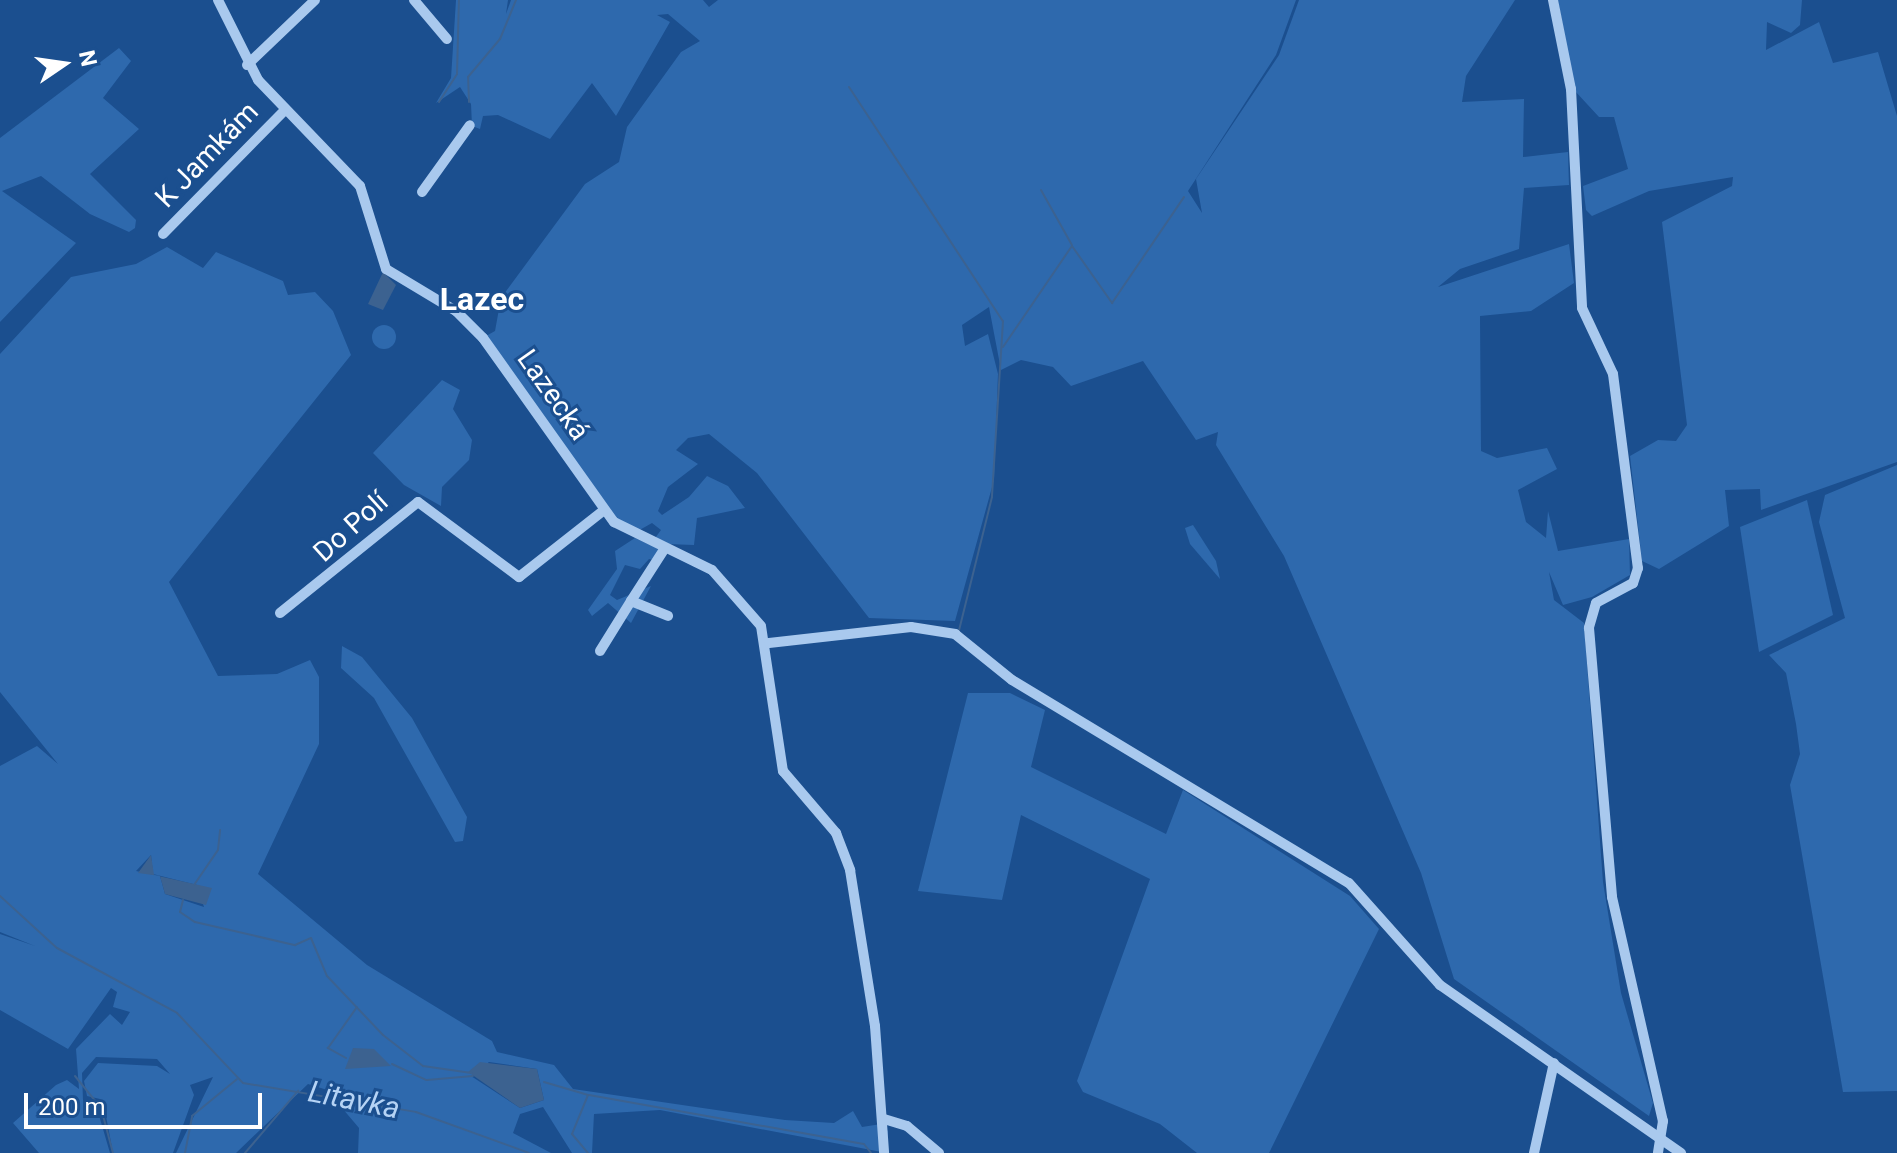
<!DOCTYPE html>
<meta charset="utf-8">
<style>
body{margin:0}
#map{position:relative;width:1897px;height:1153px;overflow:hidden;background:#1b4f8f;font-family:Roboto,sans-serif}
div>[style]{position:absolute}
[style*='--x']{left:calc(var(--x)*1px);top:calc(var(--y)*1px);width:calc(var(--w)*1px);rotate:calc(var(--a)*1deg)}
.green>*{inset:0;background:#2e69ad}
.round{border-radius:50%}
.water>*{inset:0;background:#3c6290}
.stream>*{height:2px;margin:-1px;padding:0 1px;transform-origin:1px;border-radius:1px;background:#3c6290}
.minor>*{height:10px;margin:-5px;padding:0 5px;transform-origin:5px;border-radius:5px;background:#a9c9ee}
span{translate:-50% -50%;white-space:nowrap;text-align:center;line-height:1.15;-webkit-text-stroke:6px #1b4f8f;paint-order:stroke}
.street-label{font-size:28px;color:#fff}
.water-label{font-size:30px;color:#b5d3f5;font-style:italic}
.quarter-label{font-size:32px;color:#fff;font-weight:700}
.north{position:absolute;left:24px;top:24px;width:80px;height:80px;-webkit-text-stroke:6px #1b4f8f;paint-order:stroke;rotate:77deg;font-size:22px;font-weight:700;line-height:32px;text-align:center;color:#fff}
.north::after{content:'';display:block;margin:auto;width:28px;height:36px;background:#fff;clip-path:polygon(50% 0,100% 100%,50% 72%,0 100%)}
.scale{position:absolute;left:24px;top:1093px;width:238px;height:36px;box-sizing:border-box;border:4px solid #fff;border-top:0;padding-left:10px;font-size:24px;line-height:28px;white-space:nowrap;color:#fff;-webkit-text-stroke:6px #1b4f8f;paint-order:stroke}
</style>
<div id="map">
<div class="green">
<i style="clip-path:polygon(456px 0,508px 0,506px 14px,511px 0,703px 0,709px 7px,718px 0,1296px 0,1276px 55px,1188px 191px,1202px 213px,1196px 179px,1279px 55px,1299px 0,1515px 0,1466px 76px,1462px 102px,1524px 99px,1523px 157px,1568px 152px,1569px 185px,1524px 188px,1519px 249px,1460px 269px,1438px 287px,1569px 244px,1574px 283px,1531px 311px,1480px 316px,1481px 451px,1497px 458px,1547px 448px,1557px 469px,1518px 490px,1526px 522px,1546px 538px,1548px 511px,1558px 551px,1629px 539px,1630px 575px,1592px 597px,1563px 605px,1549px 572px,1554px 600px,1584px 623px,1603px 882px,1621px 993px,1653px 1103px,1649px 1116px,1454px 979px,1421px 873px,1284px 556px,1216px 445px,1218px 432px,1196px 440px,1143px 361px,1071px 386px,1053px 367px,1021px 360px,1001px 370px,989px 307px,962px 325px,965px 346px,988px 334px,998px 374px,994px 480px,955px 621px,869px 618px,757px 473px,709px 434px,688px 438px,676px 450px,698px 464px,668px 487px,658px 511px,662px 515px,689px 497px,707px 476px,728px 486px,745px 508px,697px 518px,694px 545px,666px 544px,658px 561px,649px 559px,640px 569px,625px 565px,610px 595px,617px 600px,651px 586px,631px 623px,608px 603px,592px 616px,588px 610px,617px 569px,615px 551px,635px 538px,650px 545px,661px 530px,652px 523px,636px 532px,612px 516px,486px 336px,495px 331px,501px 298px,585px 184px,619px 162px,627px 127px,681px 52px,700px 41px,668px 14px,657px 15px,670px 22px,616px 116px,592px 83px,550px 139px,498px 115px,483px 116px,480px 129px,472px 126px,471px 104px,460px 87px,436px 103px,451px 78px)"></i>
<i style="clip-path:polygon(1558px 0,1802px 0,1800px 25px,1791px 33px,1767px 22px,1766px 50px,1819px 22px,1833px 63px,1878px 52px,1897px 116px,1897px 462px,1761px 510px,1760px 489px,1725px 490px,1729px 526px,1659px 569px,1642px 561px,1630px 456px,1658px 440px,1676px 441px,1687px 425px,1662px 222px,1732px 186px,1733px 177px,1649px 191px,1592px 216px,1586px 210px,1583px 186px,1628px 169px,1614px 117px,1599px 117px,1575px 91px)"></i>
<i style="clip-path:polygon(119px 48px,131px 61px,103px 98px,139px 129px,90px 174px,136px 220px,135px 228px,129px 232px,90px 214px,41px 176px,2px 191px,76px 243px,0 322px,0 138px)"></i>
<i style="clip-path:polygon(evenodd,167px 247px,203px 268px,216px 252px,283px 281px,288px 295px,315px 292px,333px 311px,351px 355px,169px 582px,218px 676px,277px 674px,310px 660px,319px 677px,319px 744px,258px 874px,367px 965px,492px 1041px,497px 1052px,554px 1065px,573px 1089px,785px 1120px,834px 1123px,853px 1111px,862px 1127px,881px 1124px,888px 1131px,887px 1153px,660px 1110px,594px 1114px,592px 1153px,572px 1153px,543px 1107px,520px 1114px,513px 1133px,551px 1153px,358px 1153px,359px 1128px,331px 1095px,369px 1103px,308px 1084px,236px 1153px,176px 1153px,213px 1077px,190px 1085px,194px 1095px,173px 1153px,113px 1153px,106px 1116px,100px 1099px,87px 1096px,84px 1081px,98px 1063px,157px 1066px,170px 1074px,157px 1059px,96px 1057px,82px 1073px,83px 1100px,96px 1105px,110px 1153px,39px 1153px,13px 1123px,56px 1085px,67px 1080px,79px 1089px,76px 1049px,110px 1014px,122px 1025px,130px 1012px,113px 1007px,117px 992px,111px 988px,68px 1049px,0 1010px,0 934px,35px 946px,0 932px,0 766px,37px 746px,58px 764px,0 692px,0 354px,71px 277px,136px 264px,167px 247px,151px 855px,153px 874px,197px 885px,204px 907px,165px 894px,160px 876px,136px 871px,151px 855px,167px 247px,489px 1062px,537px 1069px,544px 1100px,520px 1108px,471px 1076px,489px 1062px)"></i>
<i class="round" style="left:372px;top:325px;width:24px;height:24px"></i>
<i style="clip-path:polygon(442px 380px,460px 390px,453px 409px,472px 440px,469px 460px,442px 487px,441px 506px,404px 485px,373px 453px)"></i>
<i style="clip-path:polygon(1897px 465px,1897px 1091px,1843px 1092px,1790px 785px,1800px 754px,1796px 724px,1786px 673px,1769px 655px,1845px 618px,1819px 522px,1825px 495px)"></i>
<i style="clip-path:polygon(1807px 500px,1833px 615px,1759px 652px,1740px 527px)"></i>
<i style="clip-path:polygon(1193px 525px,1216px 561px,1220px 579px,1190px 544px,1185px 528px)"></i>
<i style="clip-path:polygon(342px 646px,362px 657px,412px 718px,467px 817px,463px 841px,455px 842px,374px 698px,341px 668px)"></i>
<i style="clip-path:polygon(968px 693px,1010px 693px,1045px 710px,1031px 767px,1166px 834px,1183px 790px,1350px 896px,1379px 929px,1269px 1153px,1197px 1153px,1160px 1124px,1083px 1092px,1077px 1081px,1150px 879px,1021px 815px,1002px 900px,918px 891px)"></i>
</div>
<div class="water">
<i style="clip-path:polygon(383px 272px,396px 285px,383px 310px,368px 304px)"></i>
<i style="clip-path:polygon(151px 855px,154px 875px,212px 888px,206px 905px,165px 894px,160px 876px,138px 873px)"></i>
<i style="clip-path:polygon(353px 1048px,374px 1049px,391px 1066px,345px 1069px)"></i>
<i style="clip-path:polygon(480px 1062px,537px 1069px,544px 1100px,520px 1108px,468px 1072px)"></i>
</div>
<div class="stream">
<i style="--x:849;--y:87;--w:280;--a:56.7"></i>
<i style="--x:1003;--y:321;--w:176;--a:93.6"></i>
<i style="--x:992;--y:497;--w:137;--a:103.9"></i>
<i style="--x:439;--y:102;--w:33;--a:-57"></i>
<i style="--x:457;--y:74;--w:74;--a:-88.5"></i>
<i style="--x:469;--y:102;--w:25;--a:-92"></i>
<i style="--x:468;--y:77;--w:50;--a:-49.9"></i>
<i style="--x:500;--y:39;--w:42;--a:-67.7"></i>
<i style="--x:1041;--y:190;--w:63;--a:60.6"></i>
<i style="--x:1003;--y:347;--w:122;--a:-55.7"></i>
<i style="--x:1072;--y:246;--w:70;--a:54.9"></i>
<i style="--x:1112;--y:303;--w:128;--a:-55.8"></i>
<i style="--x:194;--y:885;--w:42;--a:-55.6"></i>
<i style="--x:218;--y:850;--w:20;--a:-84"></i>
<i style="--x:0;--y:896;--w:77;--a:42.4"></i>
<i style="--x:57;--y:948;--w:136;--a:28.4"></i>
<i style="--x:177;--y:1013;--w:96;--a:46.7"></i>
<i style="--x:243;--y:1083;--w:175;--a:9.5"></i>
<i style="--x:416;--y:1112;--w:120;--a:19.9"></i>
<i style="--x:183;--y:900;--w:12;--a:104"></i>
<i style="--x:180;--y:912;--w:18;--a:34"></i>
<i style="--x:195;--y:922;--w:103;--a:13"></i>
<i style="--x:295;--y:945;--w:17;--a:-24"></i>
<i style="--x:311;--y:938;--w:41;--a:67.2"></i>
<i style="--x:327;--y:976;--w:81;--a:46.5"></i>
<i style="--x:383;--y:1035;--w:51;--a:37.8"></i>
<i style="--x:423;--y:1066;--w:49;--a:8.3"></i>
<i style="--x:346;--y:1058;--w:21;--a:-151"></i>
<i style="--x:328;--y:1048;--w:50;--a:-54.7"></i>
<i style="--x:392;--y:1064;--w:38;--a:25"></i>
<i style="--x:427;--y:1080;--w:46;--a:-5"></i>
<i style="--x:75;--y:1076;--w:41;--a:50.9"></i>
<i style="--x:101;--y:1108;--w:47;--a:75.1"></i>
<i style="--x:544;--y:1082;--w:46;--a:16.5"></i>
<i style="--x:588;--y:1095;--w:42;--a:112.3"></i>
<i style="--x:572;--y:1134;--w:25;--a:50"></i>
<i style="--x:589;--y:1095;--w:279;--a:10.1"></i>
<i style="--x:864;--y:1144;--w:11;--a:52"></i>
<i style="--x:185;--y:1153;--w:38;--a:-79"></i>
<i style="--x:192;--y:1116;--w:58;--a:-39.4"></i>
<i style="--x:245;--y:1153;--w:82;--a:-49.5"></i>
</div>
<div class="minor">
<i style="--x:218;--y:0;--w:89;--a:63.4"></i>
<i style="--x:258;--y:80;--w:147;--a:46.1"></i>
<i style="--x:360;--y:186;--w:87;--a:72.6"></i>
<i style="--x:386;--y:269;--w:82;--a:31"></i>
<i style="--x:456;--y:311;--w:38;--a:45"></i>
<i style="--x:483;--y:338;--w:226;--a:54.6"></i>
<i style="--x:614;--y:522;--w:109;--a:26.1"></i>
<i style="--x:712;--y:570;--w:74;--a:48.8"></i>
<i style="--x:761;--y:626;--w:147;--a:81.4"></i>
<i style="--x:783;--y:771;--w:82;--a:49.5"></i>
<i style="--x:836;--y:833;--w:40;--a:69"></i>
<i style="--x:850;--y:870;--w:158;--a:80.9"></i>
<i style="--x:875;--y:1026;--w:127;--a:85.9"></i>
<i style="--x:414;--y:0;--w:51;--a:49.8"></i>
<i style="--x:1553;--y:0;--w:91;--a:78.6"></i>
<i style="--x:1571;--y:89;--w:219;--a:87.1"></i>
<i style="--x:1582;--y:308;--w:73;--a:64.8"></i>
<i style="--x:1613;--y:374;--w:196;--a:82.7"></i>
<i style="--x:1638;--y:568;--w:16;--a:108"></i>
<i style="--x:1633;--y:583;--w:42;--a:151.6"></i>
<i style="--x:1596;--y:603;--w:26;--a:106"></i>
<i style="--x:1589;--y:628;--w:270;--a:85.1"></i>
<i style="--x:1612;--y:897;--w:230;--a:77.2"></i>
<i style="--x:1663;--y:1121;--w:32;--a:99"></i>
<i style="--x:247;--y:65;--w:94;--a:-43.7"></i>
<i style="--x:422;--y:192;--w:82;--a:-54.4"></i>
<i style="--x:163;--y:234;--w:174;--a:-45.5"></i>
<i style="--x:665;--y:548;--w:63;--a:122.7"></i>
<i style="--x:631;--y:601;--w:40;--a:22"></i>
<i style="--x:280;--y:613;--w:177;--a:-38.8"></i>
<i style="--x:418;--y:502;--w:126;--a:36.6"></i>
<i style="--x:519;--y:577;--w:107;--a:-38.2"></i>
<i style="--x:769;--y:643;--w:143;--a:-6.4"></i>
<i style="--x:911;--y:627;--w:45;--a:9"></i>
<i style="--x:955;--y:634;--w:73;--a:38.9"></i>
<i style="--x:1012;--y:680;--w:393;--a:31.1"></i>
<i style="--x:1349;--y:883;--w:137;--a:48.3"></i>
<i style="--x:1440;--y:985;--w:294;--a:34.9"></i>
<i style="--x:600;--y:651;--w:59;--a:-58.2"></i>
<i style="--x:884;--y:1119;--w:24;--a:17"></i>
<i style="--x:907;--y:1126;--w:42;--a:40.2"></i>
<i style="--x:1534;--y:1153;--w:92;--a:-77.5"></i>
</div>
<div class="street-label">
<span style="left:207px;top:155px;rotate:-46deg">K Jamkám</span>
<span style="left:553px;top:395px;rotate:55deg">Lazecká</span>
<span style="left:351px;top:527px;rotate:-42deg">Do Polí</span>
</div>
<div class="water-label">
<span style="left:354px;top:1100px;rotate:11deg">Litavka</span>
</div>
<div class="quarter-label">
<span style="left:482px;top:299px">Lazec</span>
</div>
<div class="north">N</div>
<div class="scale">200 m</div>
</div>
